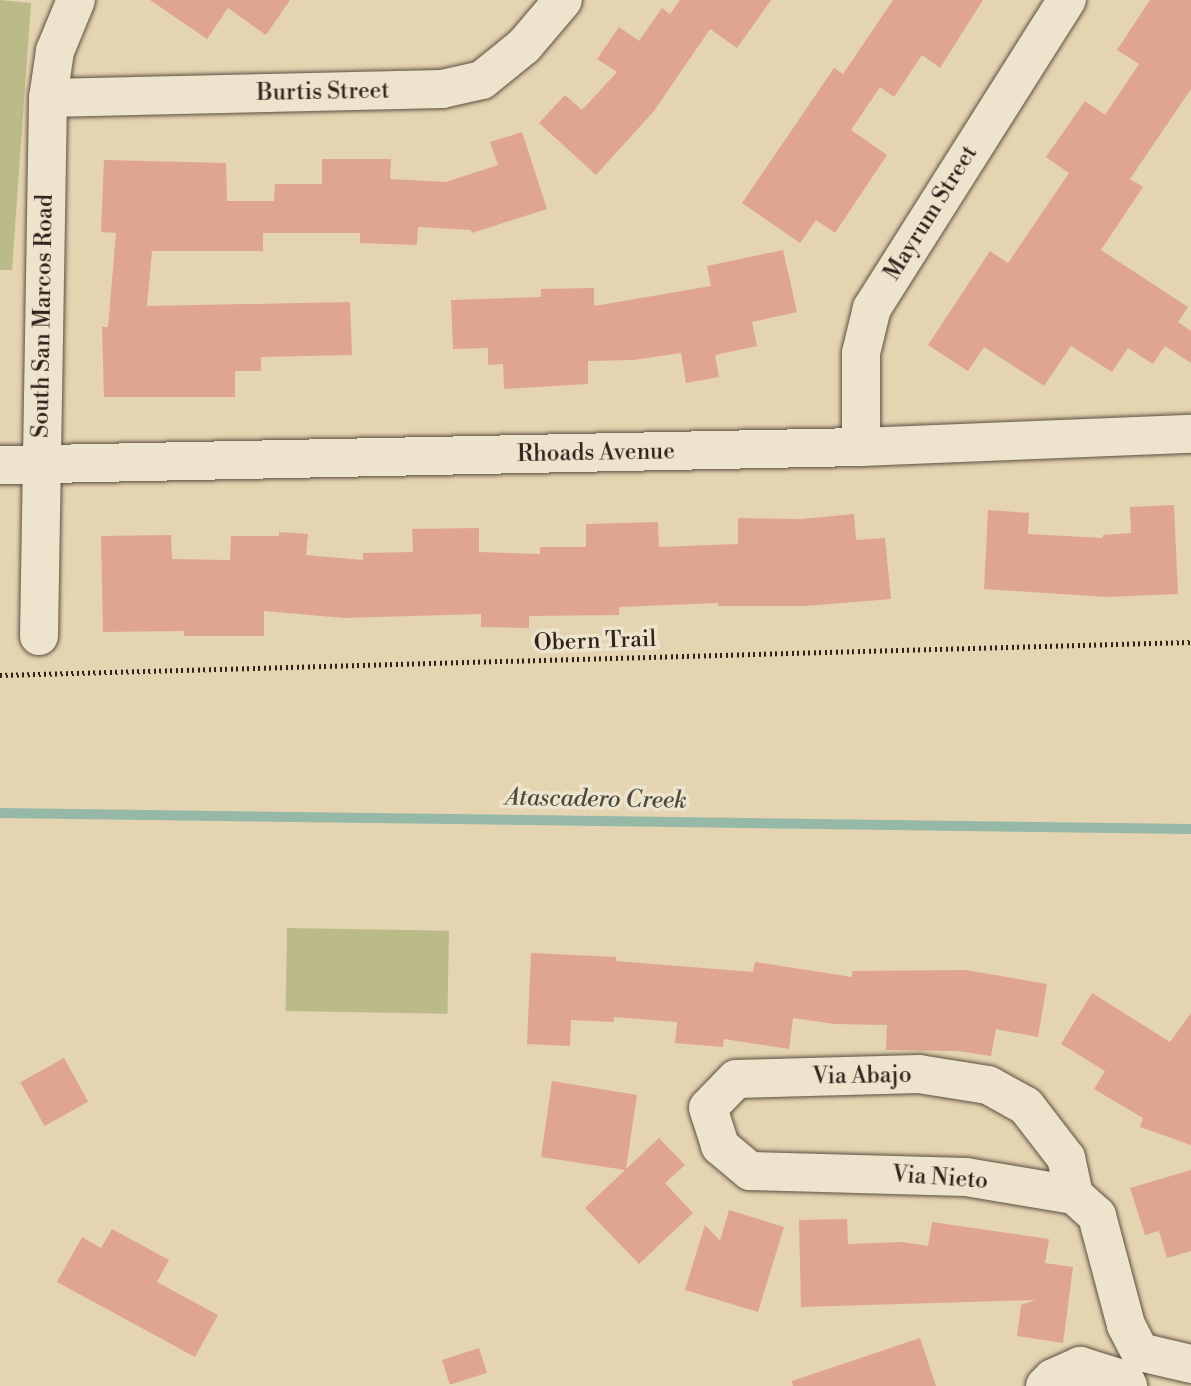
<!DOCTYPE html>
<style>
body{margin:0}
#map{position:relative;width:1191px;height:1386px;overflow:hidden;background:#e5d4b1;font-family:"Libre Bodoni",serif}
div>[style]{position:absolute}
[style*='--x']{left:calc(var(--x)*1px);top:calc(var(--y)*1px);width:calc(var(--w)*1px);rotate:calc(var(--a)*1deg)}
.green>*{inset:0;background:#babb88;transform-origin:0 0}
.stream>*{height:10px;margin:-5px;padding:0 5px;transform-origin:5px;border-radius:5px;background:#96b8a7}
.building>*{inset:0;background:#e0a590;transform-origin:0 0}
.path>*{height:4.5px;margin-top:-2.25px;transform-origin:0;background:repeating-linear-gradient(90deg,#2f241c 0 2px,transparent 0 5.5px)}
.roads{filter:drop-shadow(0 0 2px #5c5041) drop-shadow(0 0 2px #5c5041)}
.minor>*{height:38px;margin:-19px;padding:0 19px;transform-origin:19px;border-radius:19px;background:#eee3cc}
span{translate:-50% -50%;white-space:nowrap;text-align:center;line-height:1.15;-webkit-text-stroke:7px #eee3cc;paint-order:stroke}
.street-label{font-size:23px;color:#2f241c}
.water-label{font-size:24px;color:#49493f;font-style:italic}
</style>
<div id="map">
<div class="green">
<i style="clip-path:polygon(0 0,31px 3px,12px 270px,0 270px)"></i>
<i style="left:287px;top:928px;width:162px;height:83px;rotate:1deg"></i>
</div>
<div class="stream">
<i style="--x:0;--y:813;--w:1191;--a:0.77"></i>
</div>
<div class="building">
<i style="clip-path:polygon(150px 0,290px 0,266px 35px,228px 8px,207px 39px)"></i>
<i style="clip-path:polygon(680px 0,771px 0,737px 48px,710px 29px,654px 111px,596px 175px,539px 123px,565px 95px,582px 110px,617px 72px,597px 59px,619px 27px,639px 41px,662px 8px,670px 14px)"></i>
<i style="clip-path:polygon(893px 0,983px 0,940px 68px,922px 55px,894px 97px,880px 87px,851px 130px,887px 155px,835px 233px,816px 220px,800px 243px,742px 203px,834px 68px,843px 74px)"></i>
<i style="clip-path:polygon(1150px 0,1191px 0,1191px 89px,1130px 179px,1143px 187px,1101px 250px,1188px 307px,1178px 322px,1191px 331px,1191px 363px,1165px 346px,1153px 364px,1128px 348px,1112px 372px,1071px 346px,1044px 386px,984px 347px,968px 371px,928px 345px,990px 251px,1008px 263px,1069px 173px,1046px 157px,1085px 101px,1105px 115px,1139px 64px,1117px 50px)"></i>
<i style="clip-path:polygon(522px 132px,547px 209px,472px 233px,471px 230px,418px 227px,417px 245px,360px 243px,360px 233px,263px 233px,263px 251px,152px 251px,147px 306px,350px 302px,352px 355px,261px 357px,261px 371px,235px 371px,235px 397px,104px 397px,102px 327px,108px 327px,116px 233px,101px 232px,104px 160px,226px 163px,227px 201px,274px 201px,275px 184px,322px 184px,322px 159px,391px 159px,390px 179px,446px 182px,498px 165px,490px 142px)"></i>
<i style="clip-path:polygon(783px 250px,797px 312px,752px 322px,757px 346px,715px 355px,719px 377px,686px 383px,681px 353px,634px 360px,588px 361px,588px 384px,504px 389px,503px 364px,488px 365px,488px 348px,453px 349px,451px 300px,541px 297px,541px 289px,594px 288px,594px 306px,711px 286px,707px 266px)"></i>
<i style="clip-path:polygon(1174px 505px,1178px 594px,1106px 597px,984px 589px,988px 510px,1029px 513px,1028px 534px,1103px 538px,1103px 535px,1131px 533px,1130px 507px)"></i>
<i style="clip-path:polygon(854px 514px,856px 540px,885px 538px,891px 599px,806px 606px,718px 606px,718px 603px,619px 607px,619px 615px,529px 616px,529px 628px,481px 627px,481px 614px,344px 618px,264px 611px,264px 636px,184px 636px,184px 631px,103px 632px,101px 536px,171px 535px,172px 559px,230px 560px,231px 536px,279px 536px,279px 532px,308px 534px,306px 555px,363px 560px,363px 553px,413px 552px,412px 529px,479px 528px,479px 552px,540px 554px,540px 547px,586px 547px,586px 524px,658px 522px,659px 547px,738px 544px,738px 518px,801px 519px)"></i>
<i style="clip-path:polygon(531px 953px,616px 957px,616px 961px,753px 972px,755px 962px,852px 977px,852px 971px,966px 970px,1047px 984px,1038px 1037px,996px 1029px,991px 1056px,958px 1051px,886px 1050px,887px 1025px,835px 1024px,793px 1018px,789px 1049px,724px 1039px,723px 1047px,675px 1043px,677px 1022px,614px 1017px,614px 1022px,571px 1020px,570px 1046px,527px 1044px)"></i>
<i style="clip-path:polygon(1092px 993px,1170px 1042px,1191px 1013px,1191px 1145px,1140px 1127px,1143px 1118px,1094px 1089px,1105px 1071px,1061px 1044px)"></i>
<i style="left:64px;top:1058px;width:50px;height:50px;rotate:61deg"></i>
<i style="clip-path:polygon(552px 1081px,637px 1095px,626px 1169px,659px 1138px,685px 1165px,665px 1183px,693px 1213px,639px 1264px,585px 1208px,625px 1170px,541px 1157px)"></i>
<i style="clip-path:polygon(1191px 1170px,1191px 1251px,1167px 1258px,1159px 1231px,1145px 1235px,1130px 1188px)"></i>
<i style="clip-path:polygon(729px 1210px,784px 1227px,758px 1312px,685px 1290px,705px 1225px,720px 1241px)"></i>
<i style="clip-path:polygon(847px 1219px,848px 1244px,902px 1242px,928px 1246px,932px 1222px,1049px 1239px,1045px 1263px,1073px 1267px,1063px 1343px,1017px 1336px,1021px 1305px,1035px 1300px,801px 1307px,799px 1220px)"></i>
<i style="clip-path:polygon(112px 1229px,169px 1260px,157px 1282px,218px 1315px,195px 1357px,57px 1282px,82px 1237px,101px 1248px)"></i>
<i style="clip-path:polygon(920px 1338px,936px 1386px,793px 1386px,792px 1381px)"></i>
<i style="left:479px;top:1348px;width:26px;height:39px;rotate:72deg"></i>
</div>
<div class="path">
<i style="--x:0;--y:675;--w:1191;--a:-1.59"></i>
</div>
<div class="roads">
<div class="minor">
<i style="--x:48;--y:98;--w:394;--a:-1.3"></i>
<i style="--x:442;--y:89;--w:41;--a:-12.7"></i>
<i style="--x:482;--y:80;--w:54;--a:-39"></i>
<i style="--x:524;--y:46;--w:60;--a:-49.7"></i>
<i style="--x:861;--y:447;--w:94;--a:-90"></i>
<i style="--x:861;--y:353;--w:46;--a:-76.3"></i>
<i style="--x:872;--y:308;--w:365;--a:-57.7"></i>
<i style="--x:0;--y:465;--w:861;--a:-1.2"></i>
<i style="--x:861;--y:447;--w:330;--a:-2.3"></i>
<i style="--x:39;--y:636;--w:538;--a:-89.04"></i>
<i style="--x:48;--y:98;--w:48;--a:-81.5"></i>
<i style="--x:55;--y:51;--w:55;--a:-67.6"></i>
<i style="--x:1074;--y:1195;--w:38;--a:-102"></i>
<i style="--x:1066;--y:1158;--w:66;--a:-127.6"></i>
<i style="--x:1026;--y:1106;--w:43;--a:-151.1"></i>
<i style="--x:988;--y:1085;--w:70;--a:-170.9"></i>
<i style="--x:919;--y:1074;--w:183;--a:178.4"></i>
<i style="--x:736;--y:1079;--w:40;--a:134"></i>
<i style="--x:708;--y:1108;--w:40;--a:72"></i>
<i style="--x:720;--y:1146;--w:39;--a:40"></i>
<i style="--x:750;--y:1171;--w:216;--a:1.6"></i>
<i style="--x:966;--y:1177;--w:109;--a:9.5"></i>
<i style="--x:1074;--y:1195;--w:31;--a:42"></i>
<i style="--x:1097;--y:1216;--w:113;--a:75.1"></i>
<i style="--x:1126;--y:1325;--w:30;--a:63"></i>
<i style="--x:1140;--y:1352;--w:52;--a:13.2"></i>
<i style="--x:1045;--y:1386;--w:11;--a:-45"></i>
<i style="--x:1053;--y:1378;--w:30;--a:-24"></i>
<i style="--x:1080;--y:1366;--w:47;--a:17.3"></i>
<i style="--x:1125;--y:1380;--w:7;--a:63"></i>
</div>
</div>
<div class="street-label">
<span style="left:323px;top:92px;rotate:-1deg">Burtis Street</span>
<span style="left:931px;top:213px;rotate:-58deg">Mayrum Street</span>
<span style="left:43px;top:316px;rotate:-89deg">South San Marcos Road</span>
<span style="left:596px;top:453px;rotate:-1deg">Rhoads Avenue</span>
<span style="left:595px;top:641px;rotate:-2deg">Obern Trail</span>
<span style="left:862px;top:1076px;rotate:-1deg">Via Abajo</span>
<span style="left:940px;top:1178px;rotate:4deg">Via Nieto</span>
</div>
<div class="water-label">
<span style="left:596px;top:800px;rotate:1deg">Atascadero Creek</span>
</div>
</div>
